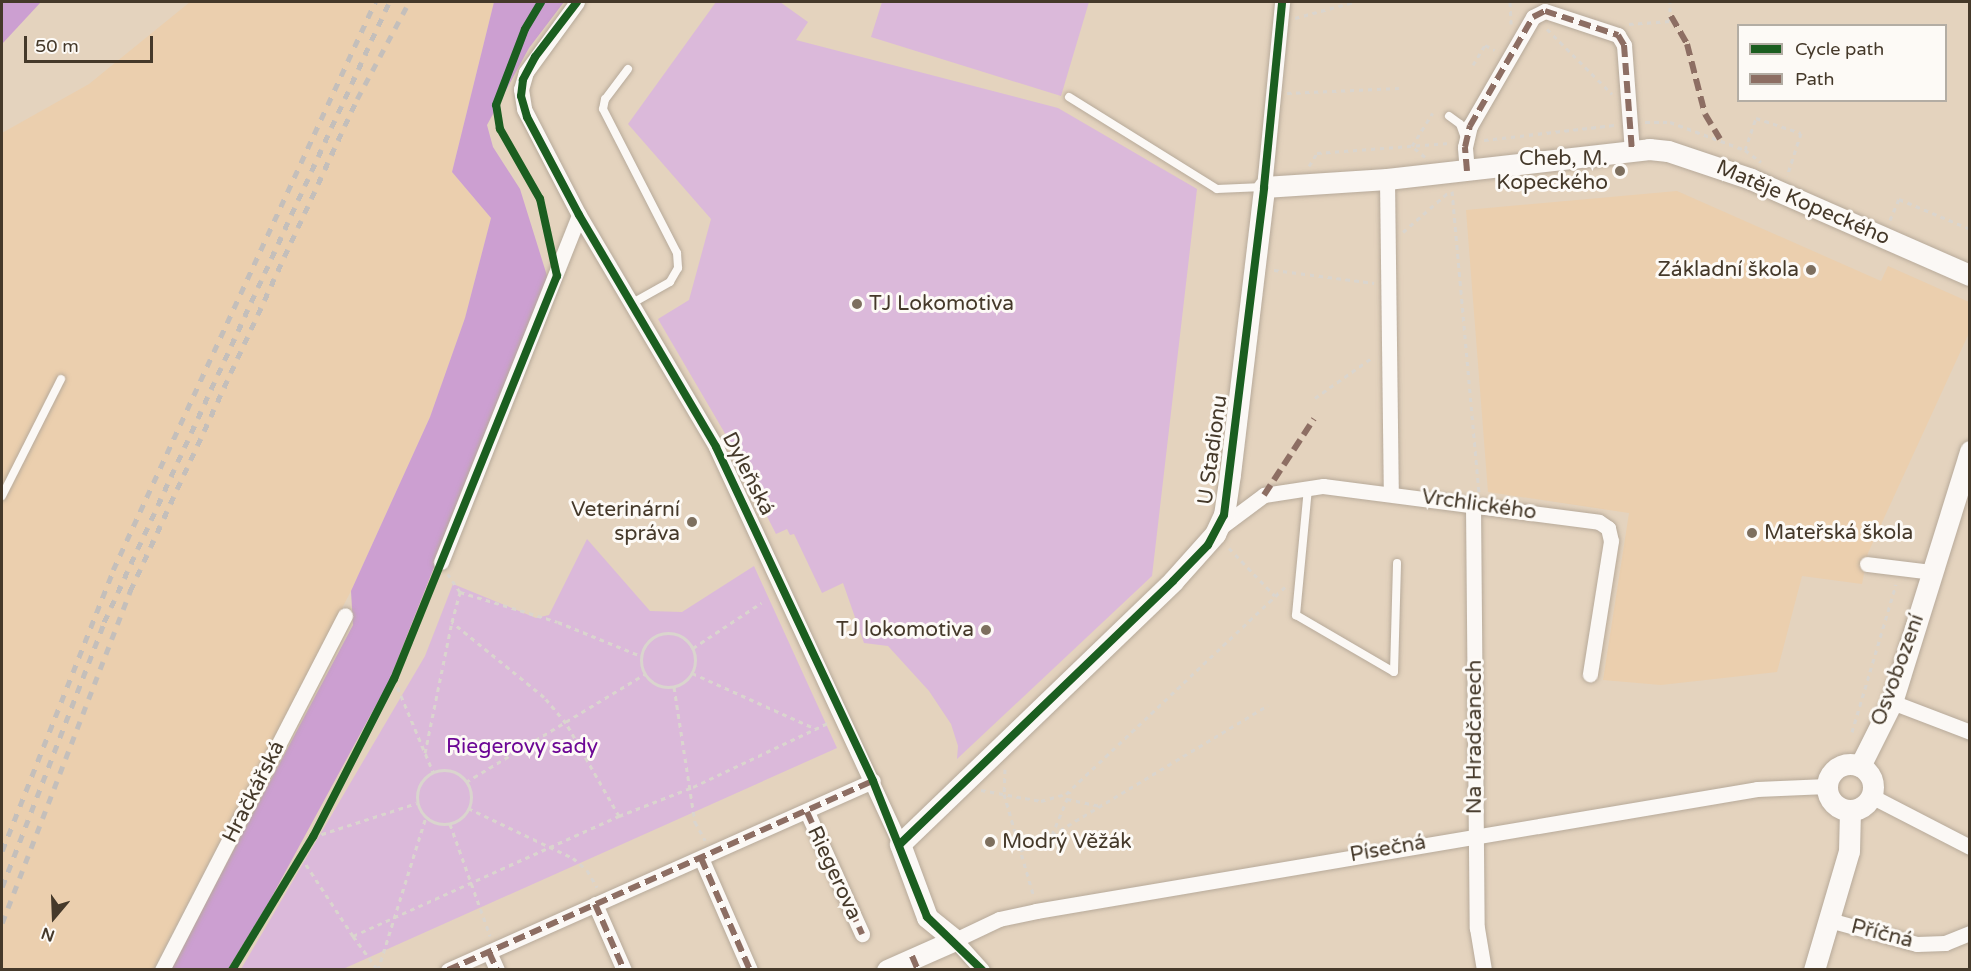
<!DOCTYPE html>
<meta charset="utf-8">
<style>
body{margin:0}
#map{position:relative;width:1971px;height:971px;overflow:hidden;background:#e4d3be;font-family:"Varela Round",sans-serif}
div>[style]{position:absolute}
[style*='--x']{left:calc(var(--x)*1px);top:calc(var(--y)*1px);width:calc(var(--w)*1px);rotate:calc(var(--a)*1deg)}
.built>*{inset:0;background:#ebcfae}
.green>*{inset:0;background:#dbb9da}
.forest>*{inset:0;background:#cc9fd1}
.path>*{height:3px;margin-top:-1.5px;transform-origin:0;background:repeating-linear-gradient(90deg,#dad5ce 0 4.5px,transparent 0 9px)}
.path>.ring{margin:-1.5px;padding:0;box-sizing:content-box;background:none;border:3px solid #dad5ce;border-radius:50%}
.roads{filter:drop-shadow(0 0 2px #b7aa9a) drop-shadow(0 0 2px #b7aa9a)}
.lane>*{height:8px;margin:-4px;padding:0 4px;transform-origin:4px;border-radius:4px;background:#fbf8f5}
.street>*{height:15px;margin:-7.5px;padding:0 7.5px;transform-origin:7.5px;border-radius:7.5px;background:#fbf8f5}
.secondary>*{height:21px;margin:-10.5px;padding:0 10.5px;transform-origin:10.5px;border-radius:10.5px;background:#fbf8f5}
.secondary>.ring{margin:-10.5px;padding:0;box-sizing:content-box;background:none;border:21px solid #fbf8f5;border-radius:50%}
.rail>*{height:4.5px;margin-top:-2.25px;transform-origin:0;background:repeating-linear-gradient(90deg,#c4bfbb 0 8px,transparent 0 16px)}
.quiet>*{height:6px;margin-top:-3px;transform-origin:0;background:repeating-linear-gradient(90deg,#8d6e63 0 12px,transparent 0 18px)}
.cycleway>*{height:8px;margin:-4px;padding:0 4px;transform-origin:4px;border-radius:4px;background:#1b5e20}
.dots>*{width:16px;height:16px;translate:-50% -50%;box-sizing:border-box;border:3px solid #fdfaf6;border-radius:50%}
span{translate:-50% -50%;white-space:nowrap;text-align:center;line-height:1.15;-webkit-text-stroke:6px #fdfaf6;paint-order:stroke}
.poi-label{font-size:21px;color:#45392a}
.right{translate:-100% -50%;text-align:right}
.left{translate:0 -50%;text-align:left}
.street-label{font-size:21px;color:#45392a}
.park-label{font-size:21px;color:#6c0795}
.frame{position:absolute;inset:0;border:3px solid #45392a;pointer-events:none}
.legend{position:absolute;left:1737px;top:24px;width:210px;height:78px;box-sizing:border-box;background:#fdfaf6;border:2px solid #b3ada4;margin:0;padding:8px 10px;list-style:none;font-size:18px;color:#45392a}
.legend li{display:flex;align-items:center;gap:12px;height:30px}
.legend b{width:30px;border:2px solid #b3ada4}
.north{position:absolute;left:24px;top:887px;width:60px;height:60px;-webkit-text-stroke:4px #fdfaf6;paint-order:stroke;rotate:199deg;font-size:16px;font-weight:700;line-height:24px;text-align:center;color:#45392a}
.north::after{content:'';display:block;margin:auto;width:21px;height:27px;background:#45392a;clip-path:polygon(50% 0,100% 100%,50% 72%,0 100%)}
.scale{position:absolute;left:24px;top:36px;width:129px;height:27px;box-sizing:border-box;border:3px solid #45392a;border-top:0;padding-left:8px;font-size:18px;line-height:21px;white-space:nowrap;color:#45392a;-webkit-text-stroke:4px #fdfaf6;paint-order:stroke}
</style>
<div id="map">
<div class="built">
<i style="clip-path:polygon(190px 2px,494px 2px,452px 172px,491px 218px,465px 318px,430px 417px,351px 591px,153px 969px,2px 969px,2px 133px,89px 84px)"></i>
<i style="clip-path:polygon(1677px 191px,1881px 281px,1888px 266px,1969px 302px,1969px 333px,1868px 553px,1862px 584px,1802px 576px,1777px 672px,1661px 685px,1603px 680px,1629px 513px,1488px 492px,1466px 210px)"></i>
</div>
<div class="green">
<i style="clip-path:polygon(716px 2px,780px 2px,808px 22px,796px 40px,1058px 108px,1197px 189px,1152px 576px,957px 759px,958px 746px,951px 724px,929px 691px,888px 646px,864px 643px,843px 583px,822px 593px,794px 534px,790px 535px,787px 529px,776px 534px,723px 430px,658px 319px,689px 300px,711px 219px,628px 124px)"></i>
<i style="clip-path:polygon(882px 2px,1089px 2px,1061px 96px,871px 37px)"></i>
<i style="clip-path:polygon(587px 539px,650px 611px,682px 612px,754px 566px,837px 748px,343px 969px,241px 969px,425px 656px,453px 584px,536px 618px,549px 615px)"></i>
</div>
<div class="forest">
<i style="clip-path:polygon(2px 2px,41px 2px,2px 44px)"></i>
<i style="clip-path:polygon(494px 2px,564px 2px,529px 48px,487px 125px,493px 147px,520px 189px,548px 279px,389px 681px,270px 900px,228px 969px,170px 970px,353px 625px,351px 591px,430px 417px,465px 318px,491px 218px,452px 172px)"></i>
</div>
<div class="path">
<i style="--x:1510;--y:2;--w:22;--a:87"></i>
<i style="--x:1295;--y:18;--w:61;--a:-15.2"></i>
<i style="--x:1629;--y:24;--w:41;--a:-4.2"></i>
<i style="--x:1670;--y:21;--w:19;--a:-90"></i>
<i style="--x:1547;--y:29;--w:92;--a:45"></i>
<i style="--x:1473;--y:65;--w:23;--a:-59"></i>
<i style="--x:1485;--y:45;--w:11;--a:27"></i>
<i style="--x:1287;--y:93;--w:112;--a:-2.6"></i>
<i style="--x:1645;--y:122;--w:25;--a:0"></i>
<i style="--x:1670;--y:122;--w:80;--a:20.5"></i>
<i style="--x:1745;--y:150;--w:20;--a:37"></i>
<i style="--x:1484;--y:140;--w:131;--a:-6.6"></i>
<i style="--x:1745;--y:150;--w:34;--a:-71"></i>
<i style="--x:1756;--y:118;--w:47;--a:18.4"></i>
<i style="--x:1801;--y:133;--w:45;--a:108"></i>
<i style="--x:1425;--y:157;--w:17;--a:-140"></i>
<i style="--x:1412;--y:146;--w:39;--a:-58"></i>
<i style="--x:1309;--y:166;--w:15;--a:-58"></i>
<i style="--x:1317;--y:153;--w:133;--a:-4.3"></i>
<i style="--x:1452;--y:191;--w:302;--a:84.9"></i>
<i style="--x:1890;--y:220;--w:23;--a:-67"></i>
<i style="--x:1899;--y:199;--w:77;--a:22.9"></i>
<i style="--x:1403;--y:232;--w:62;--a:-41.1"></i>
<i style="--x:1274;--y:270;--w:101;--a:7.4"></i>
<i style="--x:1315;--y:398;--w:71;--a:-35.3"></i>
<i style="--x:1229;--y:548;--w:66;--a:46.2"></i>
<i style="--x:460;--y:592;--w:102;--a:17"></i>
<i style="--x:558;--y:622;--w:90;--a:22.3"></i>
<i class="ring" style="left:641px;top:633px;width:51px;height:51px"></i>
<i style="--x:693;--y:648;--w:82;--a:-33.5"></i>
<i style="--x:692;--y:673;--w:136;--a:24.3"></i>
<i style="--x:394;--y:679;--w:101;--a:67.2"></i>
<i style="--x:674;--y:687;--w:137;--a:81.2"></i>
<i style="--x:695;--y:822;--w:21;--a:61"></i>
<i style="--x:1852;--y:732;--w:154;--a:-73.4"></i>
<i style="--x:425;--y:753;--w:134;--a:-78.4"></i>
<i style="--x:1005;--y:769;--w:25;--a:92"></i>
<i style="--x:1004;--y:794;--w:104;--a:73.8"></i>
<i class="ring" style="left:417px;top:770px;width:51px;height:51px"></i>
<i style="--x:466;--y:782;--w:209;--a:-31.1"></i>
<i style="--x:981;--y:790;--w:61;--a:10.4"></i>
<i style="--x:1041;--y:801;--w:26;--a:-16"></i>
<i style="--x:1066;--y:794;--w:303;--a:-43.4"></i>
<i style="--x:1067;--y:799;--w:34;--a:12"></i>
<i style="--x:468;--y:808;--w:116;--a:25.5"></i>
<i style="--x:573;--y:858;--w:18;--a:41"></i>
<i style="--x:587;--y:870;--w:20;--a:60"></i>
<i style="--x:619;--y:816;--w:79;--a:-21.4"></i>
<i style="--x:693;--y:787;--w:149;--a:-25.4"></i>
<i style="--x:450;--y:824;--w:119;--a:70.3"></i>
<i style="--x:1052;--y:835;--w:252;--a:-31"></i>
<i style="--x:313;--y:837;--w:109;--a:-18.1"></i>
<i style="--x:1020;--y:851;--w:36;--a:-27"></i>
<i style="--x:1052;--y:835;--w:47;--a:-67.3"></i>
<i style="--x:301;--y:857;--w:95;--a:56.6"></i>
<i style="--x:353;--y:936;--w:292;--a:-24.3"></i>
<i style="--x:619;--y:816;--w:107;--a:-119.7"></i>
<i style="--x:566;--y:723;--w:34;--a:-130"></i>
<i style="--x:544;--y:697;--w:119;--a:-140.8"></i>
<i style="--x:452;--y:622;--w:31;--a:-75"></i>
<i style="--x:460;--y:592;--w:22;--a:-124"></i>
<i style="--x:353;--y:936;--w:42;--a:53.7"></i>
<i style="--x:378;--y:970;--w:160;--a:-72.6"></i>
</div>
<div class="roads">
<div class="lane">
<i style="--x:628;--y:69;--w:38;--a:127"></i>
<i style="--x:605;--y:99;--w:10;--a:101"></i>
<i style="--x:603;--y:109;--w:162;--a:62.8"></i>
<i style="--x:677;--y:253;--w:15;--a:86"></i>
<i style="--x:678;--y:268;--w:16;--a:120"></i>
<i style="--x:670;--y:282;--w:45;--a:150.6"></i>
<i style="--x:1069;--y:97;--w:174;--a:31.9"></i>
<i style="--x:1217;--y:189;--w:46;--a:-2.5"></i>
<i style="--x:1449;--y:116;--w:14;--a:36"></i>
<i style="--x:1460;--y:124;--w:12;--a:70"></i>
<i style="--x:1308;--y:488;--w:128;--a:95.4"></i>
<i style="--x:1296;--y:615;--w:113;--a:30.2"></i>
<i style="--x:1394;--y:672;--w:109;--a:-88.4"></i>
<i style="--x:2;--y:496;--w:131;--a:-63.2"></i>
</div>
<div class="street">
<i style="--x:577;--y:2;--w:87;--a:126.1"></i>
<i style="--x:526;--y:72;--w:18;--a:106"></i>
<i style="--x:521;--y:89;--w:20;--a:81"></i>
<i style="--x:524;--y:109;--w:119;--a:62.6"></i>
<i style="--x:579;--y:215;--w:269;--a:59.4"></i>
<i style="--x:716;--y:447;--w:438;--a:65.1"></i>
<i style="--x:1467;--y:171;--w:24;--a:-95"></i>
<i style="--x:1465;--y:147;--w:22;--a:-77"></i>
<i style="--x:1470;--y:126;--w:126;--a:-60"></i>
<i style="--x:1533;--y:17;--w:13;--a:-27"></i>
<i style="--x:1545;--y:11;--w:77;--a:18.2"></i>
<i style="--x:1618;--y:35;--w:12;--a:59"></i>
<i style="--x:1624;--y:45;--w:106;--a:85.7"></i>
<i style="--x:1387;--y:179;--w:314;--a:89.3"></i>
<i style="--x:1264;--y:187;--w:186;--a:-84.4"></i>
<i style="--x:1473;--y:505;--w:423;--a:89.5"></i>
<i style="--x:1477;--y:928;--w:43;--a:80.5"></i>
<i style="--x:1221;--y:527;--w:54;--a:-36.7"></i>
<i style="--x:1264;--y:495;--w:60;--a:-8.7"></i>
<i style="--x:1323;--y:486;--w:278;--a:7.4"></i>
<i style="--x:1599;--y:522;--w:11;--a:34"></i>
<i style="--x:1608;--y:528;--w:13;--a:77"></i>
<i style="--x:1611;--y:541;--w:135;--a:99"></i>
<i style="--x:441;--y:562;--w:373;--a:-68.3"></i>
<i style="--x:1867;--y:564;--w:65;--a:7"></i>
<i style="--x:1892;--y:702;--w:84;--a:21"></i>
<i style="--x:1871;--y:796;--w:111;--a:27.3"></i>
<i style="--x:807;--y:812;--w:134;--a:65.7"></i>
<i style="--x:701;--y:858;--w:122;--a:66.4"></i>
<i style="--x:595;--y:904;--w:72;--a:66.3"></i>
<i style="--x:1829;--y:920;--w:91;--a:15.3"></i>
<i style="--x:1917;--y:944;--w:28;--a:-2"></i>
<i style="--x:1945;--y:943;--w:27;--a:-22"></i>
<i style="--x:489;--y:952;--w:20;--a:66"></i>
<i style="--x:162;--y:970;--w:399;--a:-62.7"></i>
<i style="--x:448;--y:970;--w:465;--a:-24"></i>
<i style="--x:982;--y:970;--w:40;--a:-132"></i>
<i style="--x:955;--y:940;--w:49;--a:-25.5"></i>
<i style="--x:999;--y:919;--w:38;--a:-12"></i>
<i style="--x:1036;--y:911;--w:731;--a:-9.6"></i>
<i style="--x:1757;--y:789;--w:70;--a:-2.5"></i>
</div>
<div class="secondary">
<i class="ring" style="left:1827px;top:764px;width:25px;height:25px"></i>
<i style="--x:1860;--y:766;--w:72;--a:-63.4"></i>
<i style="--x:1892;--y:702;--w:263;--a:-72.7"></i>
<i style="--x:955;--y:940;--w:36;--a:-141"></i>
<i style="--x:927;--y:917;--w:78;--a:-110.3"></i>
<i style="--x:900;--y:844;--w:379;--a:-43.9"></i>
<i style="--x:1173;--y:581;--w:63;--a:-48.2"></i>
<i style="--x:1215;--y:534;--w:21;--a:-65"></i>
<i style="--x:1224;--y:515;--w:41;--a:-81.7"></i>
<i style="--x:1230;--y:474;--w:289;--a:-83.2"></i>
<i style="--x:1264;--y:187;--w:123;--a:-3.7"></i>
<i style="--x:1387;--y:179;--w:264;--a:-6.5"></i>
<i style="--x:1649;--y:149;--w:19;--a:6"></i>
<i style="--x:1668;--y:151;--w:88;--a:18.6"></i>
<i style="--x:1751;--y:179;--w:239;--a:23.7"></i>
<i style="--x:887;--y:970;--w:74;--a:-23.8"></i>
<i style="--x:1814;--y:970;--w:124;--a:-73.6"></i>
<i style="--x:1849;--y:851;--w:41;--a:-88.6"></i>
</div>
</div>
<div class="rail">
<i style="--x:2;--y:851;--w:302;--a:-68.4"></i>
<i style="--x:113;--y:570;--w:626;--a:-65.24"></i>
<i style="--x:2;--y:887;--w:284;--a:-68.9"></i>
<i style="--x:104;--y:622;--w:682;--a:-65.31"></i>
<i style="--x:2;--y:923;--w:356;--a:-68.9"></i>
<i style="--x:130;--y:591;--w:542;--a:-65.23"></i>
<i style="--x:357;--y:99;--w:110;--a:-61.8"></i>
</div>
<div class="quiet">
<i style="--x:1671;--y:16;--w:32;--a:60"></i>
<i style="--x:1687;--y:44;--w:72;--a:75.6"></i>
<i style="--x:1705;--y:114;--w:29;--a:59"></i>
<i style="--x:1467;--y:171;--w:24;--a:-95"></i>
<i style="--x:1465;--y:147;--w:22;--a:-77"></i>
<i style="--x:1470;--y:126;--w:126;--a:-60"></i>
<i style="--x:1533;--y:17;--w:13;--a:-27"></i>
<i style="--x:1545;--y:11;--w:77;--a:18.2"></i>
<i style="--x:1618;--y:35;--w:12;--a:59"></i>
<i style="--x:1624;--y:45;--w:106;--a:85.7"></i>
<i style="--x:1264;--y:495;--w:91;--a:-56.7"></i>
<i style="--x:807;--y:812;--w:134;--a:65.7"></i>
<i style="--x:701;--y:858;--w:122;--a:66.4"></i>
<i style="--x:595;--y:904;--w:72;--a:66.3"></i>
<i style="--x:489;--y:952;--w:20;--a:66"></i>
<i style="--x:912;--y:956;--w:15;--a:67"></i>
<i style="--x:448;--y:970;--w:465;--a:-24"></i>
</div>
<div class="cycleway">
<i style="--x:577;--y:2;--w:69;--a:127.4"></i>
<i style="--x:535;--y:57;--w:26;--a:118"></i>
<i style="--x:523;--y:80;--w:16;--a:97"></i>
<i style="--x:521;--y:96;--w:22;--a:74"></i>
<i style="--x:527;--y:117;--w:111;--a:62"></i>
<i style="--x:579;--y:215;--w:269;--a:59.4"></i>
<i style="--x:716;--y:447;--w:369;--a:64.8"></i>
<i style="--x:873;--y:781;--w:146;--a:68.3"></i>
<i style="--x:927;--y:917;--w:76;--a:43.9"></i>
<i style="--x:900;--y:844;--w:379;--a:-43.9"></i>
<i style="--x:1173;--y:581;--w:50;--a:-45.8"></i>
<i style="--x:1208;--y:545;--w:34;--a:-62"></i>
<i style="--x:1224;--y:515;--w:330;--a:-83"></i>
<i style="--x:1264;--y:187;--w:186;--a:-84.4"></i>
<i style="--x:232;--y:970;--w:156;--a:-58.7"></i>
<i style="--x:313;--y:837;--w:178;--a:-62.9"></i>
<i style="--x:394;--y:679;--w:435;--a:-68"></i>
<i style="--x:557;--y:276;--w:79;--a:-102.4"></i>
<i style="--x:540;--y:199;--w:81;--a:-119.7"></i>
<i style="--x:500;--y:129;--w:24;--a:-99"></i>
<i style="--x:496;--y:105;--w:81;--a:-69.1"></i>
<i style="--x:525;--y:29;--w:31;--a:-59"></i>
</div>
<div class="dots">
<i style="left:1620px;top:171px;background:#7d6f5e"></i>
<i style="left:1811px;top:270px;background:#7d6f5e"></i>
<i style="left:857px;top:304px;background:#7d6f5e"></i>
<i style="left:692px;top:522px;background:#7d6f5e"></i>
<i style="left:1752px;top:533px;background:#7d6f5e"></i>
<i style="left:986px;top:630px;background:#7d6f5e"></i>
<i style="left:990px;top:842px;background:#7d6f5e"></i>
</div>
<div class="poi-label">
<span class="right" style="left:1608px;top:171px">Cheb, M.<br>Kopeckého</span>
<span class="right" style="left:1799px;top:270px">Základní škola</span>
<span class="left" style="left:869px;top:304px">TJ Lokomotiva</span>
<span class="right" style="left:680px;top:522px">Veterinární<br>správa</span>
<span class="left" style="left:1764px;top:533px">Mateřská škola</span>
<span class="right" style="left:974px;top:630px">TJ lokomotiva</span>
<span class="left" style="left:1002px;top:842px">Modrý Věžák</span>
</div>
<div class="street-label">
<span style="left:1803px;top:203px;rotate:23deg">Matěje Kopeckého</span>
<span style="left:1213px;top:450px;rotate:-82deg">U Stadionu</span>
<span style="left:748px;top:474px;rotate:63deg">Dyleňská</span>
<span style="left:1479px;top:505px;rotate:8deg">Vrchlického</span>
<span style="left:1898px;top:670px;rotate:-70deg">Osvobození</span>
<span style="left:1475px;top:737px;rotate:-90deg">Na Hradčanech</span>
<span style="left:254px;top:792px;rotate:-63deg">Hračkářská</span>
<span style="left:1388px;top:849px;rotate:-10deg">Písečná</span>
<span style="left:834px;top:873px;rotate:65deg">Riegerova</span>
<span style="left:1882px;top:934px;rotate:14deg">Příčná</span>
</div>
<div class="park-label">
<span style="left:522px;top:747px">Riegerovy sady</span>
</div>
<div class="frame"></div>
<ul class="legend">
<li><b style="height:8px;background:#1b5e20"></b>Cycle path</li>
<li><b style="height:8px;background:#8d6e63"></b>Path</li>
</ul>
<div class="north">N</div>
<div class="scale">50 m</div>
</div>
